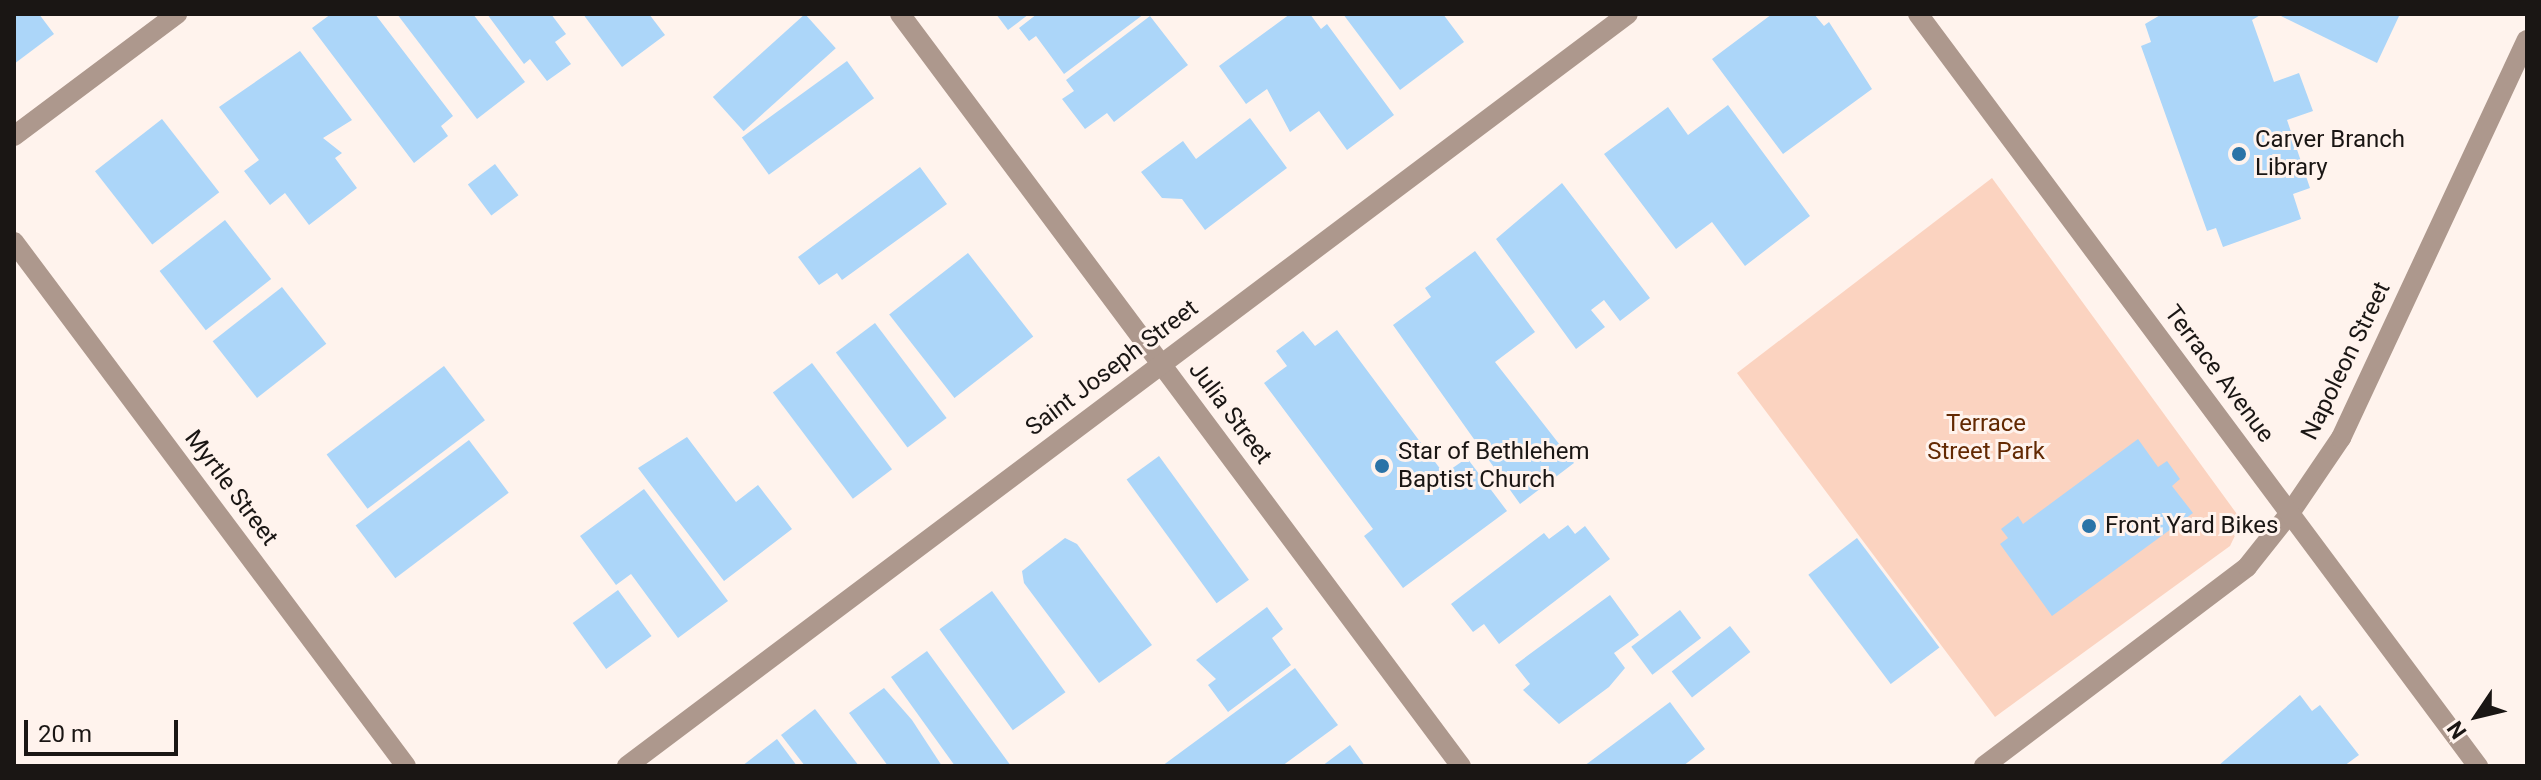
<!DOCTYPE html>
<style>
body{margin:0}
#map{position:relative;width:2541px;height:780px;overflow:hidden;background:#fff3ed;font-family:Roboto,sans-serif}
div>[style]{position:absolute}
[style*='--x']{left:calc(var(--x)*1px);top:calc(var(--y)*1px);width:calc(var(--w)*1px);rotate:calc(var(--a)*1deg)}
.green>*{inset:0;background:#fbd3c0}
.building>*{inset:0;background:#acd6f9;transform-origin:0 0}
.minor>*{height:20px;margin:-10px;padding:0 10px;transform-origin:10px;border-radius:10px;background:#ad988d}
.tertiary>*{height:20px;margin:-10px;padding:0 10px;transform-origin:10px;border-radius:10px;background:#ad988d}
.dots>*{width:22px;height:22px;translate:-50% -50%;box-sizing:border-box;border:4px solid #fff3ed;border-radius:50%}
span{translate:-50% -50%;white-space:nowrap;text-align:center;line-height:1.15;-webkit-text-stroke:6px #fff3ed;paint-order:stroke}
.poi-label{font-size:24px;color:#1a1614}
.left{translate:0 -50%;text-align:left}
.street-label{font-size:24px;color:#1a1614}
.park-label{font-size:24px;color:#632902}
.frame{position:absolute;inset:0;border:16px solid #1a1614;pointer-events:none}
.north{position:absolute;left:2437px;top:676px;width:80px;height:80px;-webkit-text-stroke:6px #fff3ed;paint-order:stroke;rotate:235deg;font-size:22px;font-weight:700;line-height:32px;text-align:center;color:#1a1614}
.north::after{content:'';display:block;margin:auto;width:28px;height:36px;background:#1a1614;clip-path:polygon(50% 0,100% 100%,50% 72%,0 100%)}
.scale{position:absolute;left:24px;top:720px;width:154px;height:36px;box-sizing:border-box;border:4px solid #1a1614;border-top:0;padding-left:10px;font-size:24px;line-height:28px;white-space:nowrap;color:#1a1614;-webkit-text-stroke:6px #fff3ed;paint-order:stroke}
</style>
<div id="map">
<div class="green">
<i style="clip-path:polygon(1992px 178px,2242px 521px,2230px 546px,1995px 717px,1737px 373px)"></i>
</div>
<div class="building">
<i style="clip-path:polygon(14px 14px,39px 14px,54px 34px,14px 64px)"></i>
<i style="clip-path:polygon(331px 14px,375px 14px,453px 116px,441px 126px,448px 136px,414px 163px,312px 28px)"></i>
<i style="clip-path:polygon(397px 14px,473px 14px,525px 82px,477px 119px)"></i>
<i style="clip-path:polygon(487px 14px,551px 14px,566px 34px,555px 42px,571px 64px,547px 81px,530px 59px,524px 64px)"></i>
<i style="clip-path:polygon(583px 14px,649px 14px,665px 35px,622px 67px)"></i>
<i style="left:805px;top:14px;width:46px;height:124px;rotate:48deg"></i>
<i style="clip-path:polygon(996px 14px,1029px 14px,1008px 30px)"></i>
<i style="clip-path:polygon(1037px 14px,1144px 14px,1064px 74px,1036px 36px,1029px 41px,1019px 28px)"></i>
<i style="clip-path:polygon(1290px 14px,1310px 14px,1321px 29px,1327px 24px,1394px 115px,1347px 150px,1319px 111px,1290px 132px,1267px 89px,1246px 104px,1219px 66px)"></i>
<i style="clip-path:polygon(1343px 14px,1443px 14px,1464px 42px,1400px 90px)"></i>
<i style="clip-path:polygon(1772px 14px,1814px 14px,1824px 26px,1829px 22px,1872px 89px,1783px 154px,1712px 59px)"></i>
<i style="clip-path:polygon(2162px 14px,2262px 14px,2252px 20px,2274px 82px,2299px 73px,2313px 111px,2287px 120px,2310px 188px,2293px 194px,2301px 219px,2223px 247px,2216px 228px,2207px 231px,2141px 46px,2151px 42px,2145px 24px)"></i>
<i style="clip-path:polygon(2277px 14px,2400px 14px,2377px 63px)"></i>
<i style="clip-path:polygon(1150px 16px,1188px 65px,1114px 122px,1107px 113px,1085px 129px,1062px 99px,1074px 91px,1066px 80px)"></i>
<i style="clip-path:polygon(300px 51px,352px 120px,323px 138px,342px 153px,335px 158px,357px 188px,309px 225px,285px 193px,270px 205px,244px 171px,259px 160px,219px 107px)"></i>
<i style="left:847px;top:61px;width:46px;height:130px;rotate:54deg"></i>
<i style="clip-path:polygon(1728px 105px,1810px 216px,1745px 266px,1712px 222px,1676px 249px,1604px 154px,1668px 107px,1688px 135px)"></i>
<i style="clip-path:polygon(1250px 118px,1287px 168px,1205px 230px,1182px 199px,1162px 198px,1141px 172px,1183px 141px,1196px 159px)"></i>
<i style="left:162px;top:119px;width:93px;height:85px;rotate:52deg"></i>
<i style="left:495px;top:164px;width:39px;height:34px;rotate:53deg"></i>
<i style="clip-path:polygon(920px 167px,947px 204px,842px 280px,837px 273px,819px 285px,798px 257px)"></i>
<i style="clip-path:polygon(1562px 183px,1650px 298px,1620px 321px,1604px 300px,1591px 310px,1605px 327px,1576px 349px,1496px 239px)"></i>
<i style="left:225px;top:220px;width:75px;height:83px;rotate:52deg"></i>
<i style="clip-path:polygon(1475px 251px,1535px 332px,1495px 362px,1574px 463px,1520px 504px,1393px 325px,1431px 297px,1425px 288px)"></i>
<i style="left:968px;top:253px;width:106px;height:100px;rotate:52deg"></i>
<i style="left:282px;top:287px;width:72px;height:88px;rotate:52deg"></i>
<i style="left:875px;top:323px;width:119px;height:49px;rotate:53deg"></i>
<i style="clip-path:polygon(1337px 330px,1444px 474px,1467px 458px,1507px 511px,1403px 588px,1364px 536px,1373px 529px,1264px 383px,1287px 366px,1276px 351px,1303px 331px,1315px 346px)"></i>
<i style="left:812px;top:363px;width:133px;height:49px;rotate:53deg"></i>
<i style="left:444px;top:366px;width:68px;height:147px;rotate:53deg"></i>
<i style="clip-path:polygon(687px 437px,736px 502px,758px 485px,792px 529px,724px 581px,638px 468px)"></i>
<i style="clip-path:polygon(2138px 439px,2158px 467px,2167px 461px,2180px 479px,2172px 486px,2193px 513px,2052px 616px,2000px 544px,2008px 538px,2001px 529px,2018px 516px,2023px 524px)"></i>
<i style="left:469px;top:440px;width:66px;height:142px;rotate:53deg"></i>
<i style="left:1159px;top:456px;width:153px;height:40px;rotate:54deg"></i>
<i style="clip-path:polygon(644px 489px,728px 601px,678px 638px,631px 574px,616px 585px,580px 536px)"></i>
<i style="clip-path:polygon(1568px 525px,1575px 534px,1585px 526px,1610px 559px,1499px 644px,1484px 624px,1473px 632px,1451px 604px,1544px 533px,1549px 539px)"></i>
<i style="clip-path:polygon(1065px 538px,1077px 544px,1152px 645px,1099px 683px,1024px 583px,1022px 571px)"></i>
<i style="left:1857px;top:538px;width:137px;height:61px;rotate:53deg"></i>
<i style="left:618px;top:590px;width:57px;height:56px;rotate:54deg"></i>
<i style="left:992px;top:591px;width:125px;height:65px;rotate:54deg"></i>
<i style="clip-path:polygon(1610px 595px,1639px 635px,1614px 653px,1625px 668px,1609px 687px,1559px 724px,1523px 690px,1530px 684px,1515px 665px)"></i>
<i style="clip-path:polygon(1267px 607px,1283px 629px,1272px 638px,1291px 665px,1228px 712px,1208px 685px,1216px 679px,1196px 660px)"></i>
<i style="left:1680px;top:610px;width:35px;height:61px;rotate:53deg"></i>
<i style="left:1730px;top:626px;width:33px;height:74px;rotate:52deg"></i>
<i style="clip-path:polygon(927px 651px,1011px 766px,955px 766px,891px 677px)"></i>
<i style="clip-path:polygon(1295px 668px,1338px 725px,1282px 766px,1162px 766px)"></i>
<i style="clip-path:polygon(884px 688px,912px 720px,942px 766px,888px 766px,849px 713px)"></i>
<i style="clip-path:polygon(2300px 695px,2312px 711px,2320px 705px,2359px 755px,2344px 766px,2218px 766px)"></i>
<i style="clip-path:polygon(1670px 702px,1705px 749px,1683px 766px,1584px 766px)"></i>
<i style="clip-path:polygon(815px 709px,859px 766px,805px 766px,781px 735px)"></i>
<i style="clip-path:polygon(777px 739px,797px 766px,742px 766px)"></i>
<i style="clip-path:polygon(1350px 745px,1365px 766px,1322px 766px)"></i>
</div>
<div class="minor">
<i style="--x:900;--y:14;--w:938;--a:53.28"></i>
<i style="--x:14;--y:136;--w:204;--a:-36.8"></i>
<i style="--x:627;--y:766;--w:1252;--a:-36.92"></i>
<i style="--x:1984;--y:766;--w:330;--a:-37.1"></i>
<i style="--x:2247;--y:567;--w:69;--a:-51.5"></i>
<i style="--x:2290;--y:513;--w:91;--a:-55.8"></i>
<i style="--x:2341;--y:438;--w:439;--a:-65"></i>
</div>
<div class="tertiary">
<i style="--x:1918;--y:14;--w:938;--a:53.33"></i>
<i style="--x:14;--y:242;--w:654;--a:53.2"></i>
</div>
<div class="dots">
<i style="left:2239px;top:154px;background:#2a73a7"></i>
<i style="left:1382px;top:466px;background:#2a73a7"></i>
<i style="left:2089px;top:526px;background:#2a73a7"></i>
</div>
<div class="poi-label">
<span class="left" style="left:2255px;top:154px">Carver Branch<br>Library</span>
<span class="left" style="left:1398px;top:466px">Star of Bethlehem<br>Baptist Church</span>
<span class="left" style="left:2105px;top:526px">Front Yard Bikes</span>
</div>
<div class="street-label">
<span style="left:2346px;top:361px;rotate:-64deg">Napoleon Street</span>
<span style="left:1112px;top:368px;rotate:-37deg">Saint Joseph Street</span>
<span style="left:2219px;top:374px;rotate:53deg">Terrace Avenue</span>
<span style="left:1230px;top:413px;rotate:53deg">Julia Street</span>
<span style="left:231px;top:488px;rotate:53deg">Myrtle Street</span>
</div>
<div class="park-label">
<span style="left:1986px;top:438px">Terrace<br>Street Park</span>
</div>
<div class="frame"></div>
<div class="north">N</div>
<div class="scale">20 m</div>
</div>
